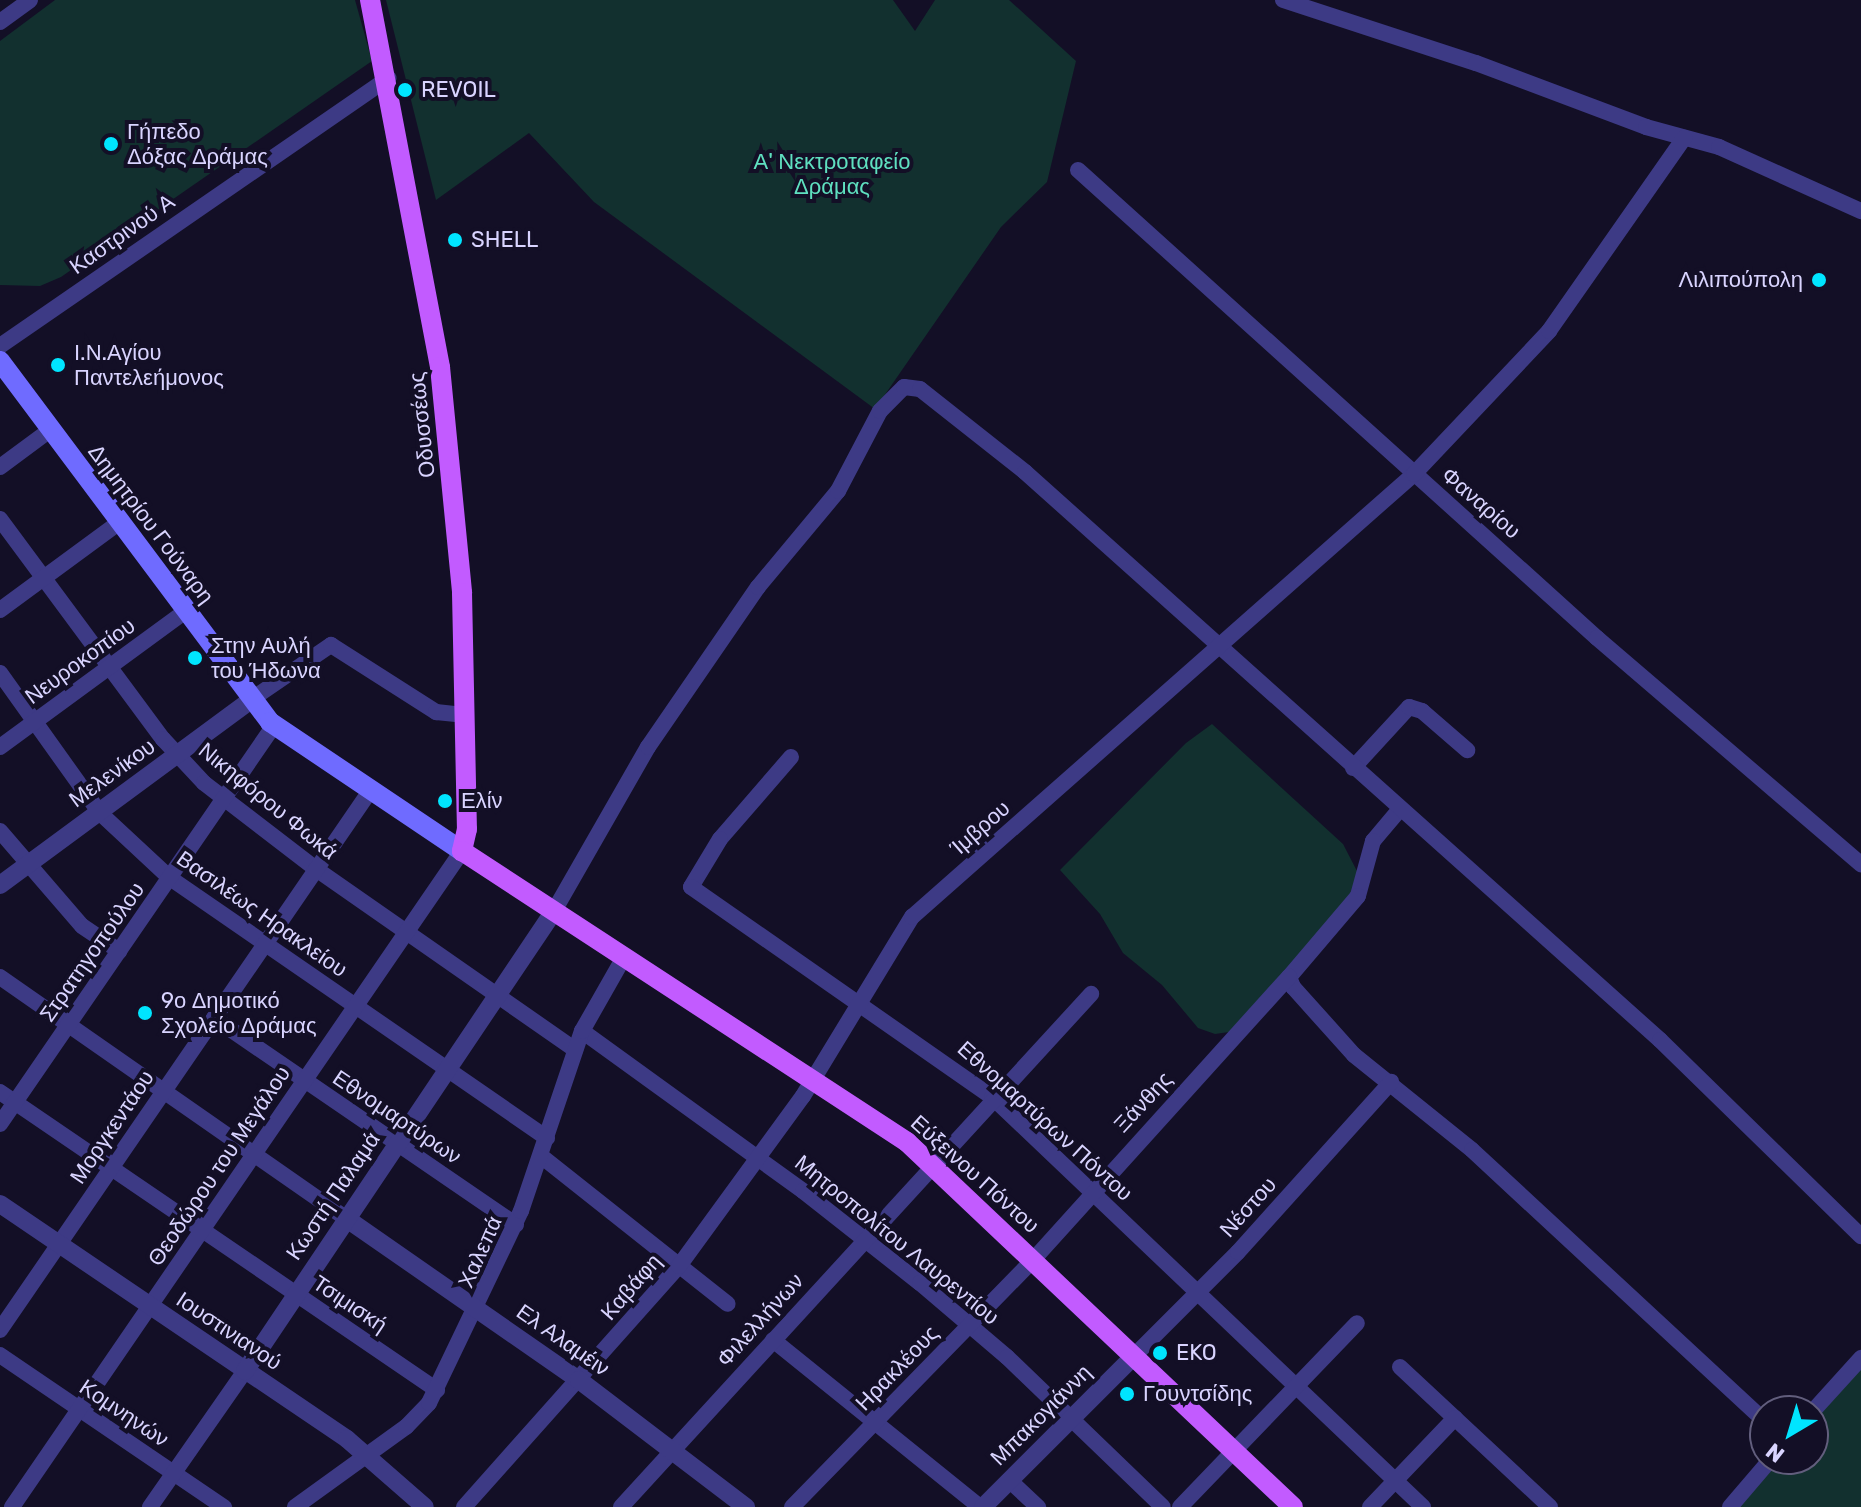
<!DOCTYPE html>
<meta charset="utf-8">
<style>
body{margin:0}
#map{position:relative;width:1861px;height:1507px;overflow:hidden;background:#130f26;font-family:Rubik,sans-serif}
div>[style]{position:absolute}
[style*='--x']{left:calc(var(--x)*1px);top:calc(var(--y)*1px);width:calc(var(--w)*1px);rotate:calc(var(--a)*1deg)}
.green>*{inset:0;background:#12302f}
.minor>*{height:16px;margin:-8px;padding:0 8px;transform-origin:8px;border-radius:8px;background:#3d3a85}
.tertiary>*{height:18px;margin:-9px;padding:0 9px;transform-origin:9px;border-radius:9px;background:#3d3a85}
.secondary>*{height:20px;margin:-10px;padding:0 10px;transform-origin:10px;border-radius:10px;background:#6f6bff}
.primary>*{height:20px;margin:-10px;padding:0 10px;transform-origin:10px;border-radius:10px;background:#c25bff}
.dots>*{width:22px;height:22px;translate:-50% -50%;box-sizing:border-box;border:4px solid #130f26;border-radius:50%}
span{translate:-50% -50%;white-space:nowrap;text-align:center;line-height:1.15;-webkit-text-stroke:8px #130f26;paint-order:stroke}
.poi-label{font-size:22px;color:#d9d4ff}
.left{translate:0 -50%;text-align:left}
.right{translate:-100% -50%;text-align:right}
.park-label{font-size:22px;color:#5fe0c0}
.street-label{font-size:22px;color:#d9d4ff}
.north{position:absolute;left:1749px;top:1395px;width:80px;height:80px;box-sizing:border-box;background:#130f26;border:2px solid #625e7d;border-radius:50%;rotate:218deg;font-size:22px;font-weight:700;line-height:32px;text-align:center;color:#d9d4ff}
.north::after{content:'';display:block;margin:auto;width:28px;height:36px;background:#00e5ff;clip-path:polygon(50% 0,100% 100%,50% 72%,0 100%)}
</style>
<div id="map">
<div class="green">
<i style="clip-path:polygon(55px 0,355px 0,372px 61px,61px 277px,40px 286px,0 285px,0 41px)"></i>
<i style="clip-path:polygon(386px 0,893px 0,915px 31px,935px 0,1009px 0,1076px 61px,1047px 182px,1001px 227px,875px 409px,594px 202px,529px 133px,436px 200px)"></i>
<i style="clip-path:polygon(1212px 724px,1343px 844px,1358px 873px,1355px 890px,1343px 906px,1229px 1032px,1215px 1034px,1198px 1028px,1162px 985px,1123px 953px,1100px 914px,1060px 870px,1186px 743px)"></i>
<i style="clip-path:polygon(1861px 1360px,1861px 1507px,1736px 1507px,1777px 1459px,1813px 1459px,1813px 1416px)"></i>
</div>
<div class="minor">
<i style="--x:1283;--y:0;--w:203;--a:18.1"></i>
<i style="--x:1476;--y:63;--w:182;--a:20.6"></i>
<i style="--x:1646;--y:127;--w:76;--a:15.3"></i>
<i style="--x:1719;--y:147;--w:156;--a:24.3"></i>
<i style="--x:0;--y:22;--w:37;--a:-36"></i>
<i style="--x:1078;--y:170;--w:699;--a:42.04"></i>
<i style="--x:1597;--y:638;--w:348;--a:40.6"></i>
<i style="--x:0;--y:346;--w:472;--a:-34.6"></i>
<i style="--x:0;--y:467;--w:62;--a:-36.5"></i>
<i style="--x:0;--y:519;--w:274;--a:53.5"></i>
<i style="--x:163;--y:739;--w:60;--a:47"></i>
<i style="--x:204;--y:783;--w:141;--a:37.5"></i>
<i style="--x:316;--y:869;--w:316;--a:34.9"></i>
<i style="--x:0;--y:610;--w:149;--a:-36.3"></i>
<i style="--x:0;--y:673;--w:171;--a:54.5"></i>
<i style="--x:99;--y:812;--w:97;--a:42.9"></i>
<i style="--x:170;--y:878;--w:458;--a:34.6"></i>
<i style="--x:252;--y:699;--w:96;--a:-34.4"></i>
<i style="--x:331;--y:645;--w:125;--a:32.5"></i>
<i style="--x:436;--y:712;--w:30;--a:6"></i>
<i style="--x:0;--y:747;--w:230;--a:-36.2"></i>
<i style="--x:791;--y:757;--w:108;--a:130.9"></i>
<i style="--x:720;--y:839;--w:56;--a:121.1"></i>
<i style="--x:691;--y:887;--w:367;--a:34.9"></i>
<i style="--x:992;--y:1097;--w:595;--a:43.57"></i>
<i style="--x:1353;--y:768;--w:83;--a:-47.4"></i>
<i style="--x:1409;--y:707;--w:14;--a:17"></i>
<i style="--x:1422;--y:711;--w:60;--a:40.9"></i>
<i style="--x:1400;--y:809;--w:42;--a:130.2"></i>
<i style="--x:1373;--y:841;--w:57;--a:105.3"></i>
<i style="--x:1358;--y:896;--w:106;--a:130.4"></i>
<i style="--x:1289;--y:977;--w:11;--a:68"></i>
<i style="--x:1293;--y:987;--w:91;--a:48.1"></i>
<i style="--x:1354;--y:1055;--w:151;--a:38.8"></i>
<i style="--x:1472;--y:1150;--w:399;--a:42.8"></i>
<i style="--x:0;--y:831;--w:125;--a:49.2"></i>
<i style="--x:82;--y:926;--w:45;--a:34"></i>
<i style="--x:554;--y:911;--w:189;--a:-60.2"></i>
<i style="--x:648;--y:747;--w:194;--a:-55.5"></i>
<i style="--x:758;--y:587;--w:125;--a:-50.2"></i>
<i style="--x:838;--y:491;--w:90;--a:-62.3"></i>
<i style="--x:880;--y:411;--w:34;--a:-45"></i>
<i style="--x:904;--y:387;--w:16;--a:7"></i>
<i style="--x:920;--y:389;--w:134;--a:38.3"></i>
<i style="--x:1025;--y:472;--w:852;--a:41.81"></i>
<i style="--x:1660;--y:1040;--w:281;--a:44.3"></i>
<i style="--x:0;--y:977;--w:423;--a:34.9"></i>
<i style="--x:214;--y:1018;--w:366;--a:34.4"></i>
<i style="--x:582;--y:1031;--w:273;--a:35.9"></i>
<i style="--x:803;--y:1191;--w:149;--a:38.2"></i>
<i style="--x:920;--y:1283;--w:114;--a:40.4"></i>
<i style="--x:1007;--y:1357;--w:216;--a:43.9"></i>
<i style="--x:0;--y:1092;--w:529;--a:34.29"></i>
<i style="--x:0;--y:1124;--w:483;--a:-55.5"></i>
<i style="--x:541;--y:1156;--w:238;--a:38.4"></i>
<i style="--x:0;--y:1330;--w:654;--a:-55.53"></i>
<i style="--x:773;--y:1340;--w:266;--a:38.9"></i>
<i style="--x:0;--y:1355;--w:271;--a:34.2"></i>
<i style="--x:1133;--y:1357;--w:148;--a:-45"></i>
<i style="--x:1238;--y:1252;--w:229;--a:-48"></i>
<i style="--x:1400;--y:1367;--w:205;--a:43"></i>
<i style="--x:1813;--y:1411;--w:72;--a:-47.8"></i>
<i style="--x:1009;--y:1480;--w:40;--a:43"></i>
<i style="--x:12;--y:1507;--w:796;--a:-55.55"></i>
<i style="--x:150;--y:1507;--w:166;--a:-55.1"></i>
<i style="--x:295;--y:1507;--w:137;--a:-35.8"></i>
<i style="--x:406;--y:1427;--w:33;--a:-46"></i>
<i style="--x:429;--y:1403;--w:213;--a:-64.4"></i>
<i style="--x:521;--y:1211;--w:190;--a:-71.3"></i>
<i style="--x:582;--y:1031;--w:85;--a:-60.4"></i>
<i style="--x:464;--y:1507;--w:323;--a:-48.3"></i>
<i style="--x:679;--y:1266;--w:210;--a:-53.9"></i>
<i style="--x:803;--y:1096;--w:210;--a:-58.7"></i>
<i style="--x:912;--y:917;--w:670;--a:-41.43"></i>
<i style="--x:1414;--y:474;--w:197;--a:-46.6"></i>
<i style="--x:1549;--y:331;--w:236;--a:-55"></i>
<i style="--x:621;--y:1507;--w:696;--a:-47.5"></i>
<i style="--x:792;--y:1507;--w:345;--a:-45.7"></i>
<i style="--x:1033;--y:1260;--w:382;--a:-47.9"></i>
<i style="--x:1180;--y:1507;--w:255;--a:-46.1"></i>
<i style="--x:1370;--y:1507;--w:123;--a:-46.3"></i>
<i style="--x:1730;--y:1507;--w:63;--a:-49.5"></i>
</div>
<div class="tertiary">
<i style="--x:0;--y:885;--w:313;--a:-36.4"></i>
<i style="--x:0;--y:1204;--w:419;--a:34.1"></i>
<i style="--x:347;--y:1439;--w:103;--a:41.1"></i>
<i style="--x:347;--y:1219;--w:282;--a:34.8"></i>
<i style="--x:579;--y:1380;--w:210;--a:37.3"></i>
<i style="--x:245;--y:1371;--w:554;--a:-56.11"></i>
<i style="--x:983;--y:1507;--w:212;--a:-45"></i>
</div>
<div class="secondary">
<i style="--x:0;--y:361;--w:451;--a:53.2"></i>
<i style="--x:270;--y:722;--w:231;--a:33.9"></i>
</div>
<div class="primary">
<i style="--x:370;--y:0;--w:374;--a:79.2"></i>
<i style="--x:440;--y:367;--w:227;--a:84.4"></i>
<i style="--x:462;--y:593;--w:236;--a:88.8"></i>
<i style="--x:467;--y:829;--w:23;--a:103"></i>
<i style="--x:462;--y:851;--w:532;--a:33.18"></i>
<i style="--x:907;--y:1142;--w:531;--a:43.4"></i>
</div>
<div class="dots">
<i style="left:405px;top:90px;background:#00e5ff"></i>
<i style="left:111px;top:144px;background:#00e5ff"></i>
<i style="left:455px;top:240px;background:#00e5ff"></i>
<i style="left:1819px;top:280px;background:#00e5ff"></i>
<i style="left:58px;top:365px;background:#00e5ff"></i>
<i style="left:195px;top:658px;background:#00e5ff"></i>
<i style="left:445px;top:801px;background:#00e5ff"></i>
<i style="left:145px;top:1013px;background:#00e5ff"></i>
<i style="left:1160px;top:1353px;background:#00e5ff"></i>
<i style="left:1127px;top:1394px;background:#00e5ff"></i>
</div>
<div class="poi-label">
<span class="left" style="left:421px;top:90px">REVOIL</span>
<span class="left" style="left:127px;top:144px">Γήπεδο<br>Δόξας Δράμας</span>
<span class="left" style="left:471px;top:240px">SHELL</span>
<span class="right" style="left:1803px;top:280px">Λιλιπούπολη</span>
<span class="left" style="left:74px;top:365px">Ι.Ν.Αγίου<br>Παντελεήμονος</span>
<span class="left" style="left:211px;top:658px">Στην Αυλή<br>του Ήδωνα</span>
<span class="left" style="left:461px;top:801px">Ελίν</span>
<span class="left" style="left:161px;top:1013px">9ο Δημοτικό<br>Σχολείο Δράμας</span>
<span class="left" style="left:1176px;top:1353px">EKO</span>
<span class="left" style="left:1143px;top:1394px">Γουντσίδης</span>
</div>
<div class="park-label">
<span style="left:832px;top:174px">Α' Νεκτροταφείο<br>Δράμας</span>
</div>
<div class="street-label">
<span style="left:122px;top:234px;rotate:-35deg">Καστρινού Α</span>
<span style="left:422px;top:425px;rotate:-96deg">Οδυσσέως</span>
<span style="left:1481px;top:503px;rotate:41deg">Φαναρίου</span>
<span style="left:151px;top:524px;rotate:53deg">Δημητρίου Γούναρη</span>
<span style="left:80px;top:661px;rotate:-36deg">Νευροκοπίου</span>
<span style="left:112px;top:773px;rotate:-36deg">Μελενίκου</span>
<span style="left:268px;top:801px;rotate:39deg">Νικηφόρου Φωκά</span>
<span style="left:980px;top:828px;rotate:-41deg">Ίμβρου</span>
<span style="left:262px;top:914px;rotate:35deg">Βασιλέως Ηρακλείου</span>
<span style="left:92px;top:952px;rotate:-55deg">Στρατηγοπούλου</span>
<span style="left:1143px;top:1102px;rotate:-47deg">Ξάνθης</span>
<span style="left:397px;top:1117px;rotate:34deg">Εθνομαρτύρων</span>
<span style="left:1045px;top:1121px;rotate:42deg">Εθνομαρτύρων Πόντου</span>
<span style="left:112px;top:1127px;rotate:-56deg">Μοργκεντάου</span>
<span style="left:219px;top:1166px;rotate:-56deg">Θεοδώρου του Μεγάλου</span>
<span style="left:975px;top:1174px;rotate:42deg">Εύξεινου Πόντου</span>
<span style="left:333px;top:1196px;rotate:-56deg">Κωστή Παλαμά</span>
<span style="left:1248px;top:1207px;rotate:-48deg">Νέστου</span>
<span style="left:897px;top:1240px;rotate:39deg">Μητροπολίτου Λαυρεντίου</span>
<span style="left:480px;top:1252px;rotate:-66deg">Χαλεπά</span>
<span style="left:631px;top:1287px;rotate:-49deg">Καβάφη</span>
<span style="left:350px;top:1304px;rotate:34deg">Τσιμισκή</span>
<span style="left:760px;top:1320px;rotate:-48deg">Φιλελλήνων</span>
<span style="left:229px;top:1331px;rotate:34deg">Ιουστινιανού</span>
<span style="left:563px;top:1340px;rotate:35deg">Ελ Αλαμέιν</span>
<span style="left:897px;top:1368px;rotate:-46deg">Ηρακλέους</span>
<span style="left:124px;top:1413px;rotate:34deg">Κομνηνών</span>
<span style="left:1041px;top:1415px;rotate:-45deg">Μπακογιάννη</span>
</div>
<div class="north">N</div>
</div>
